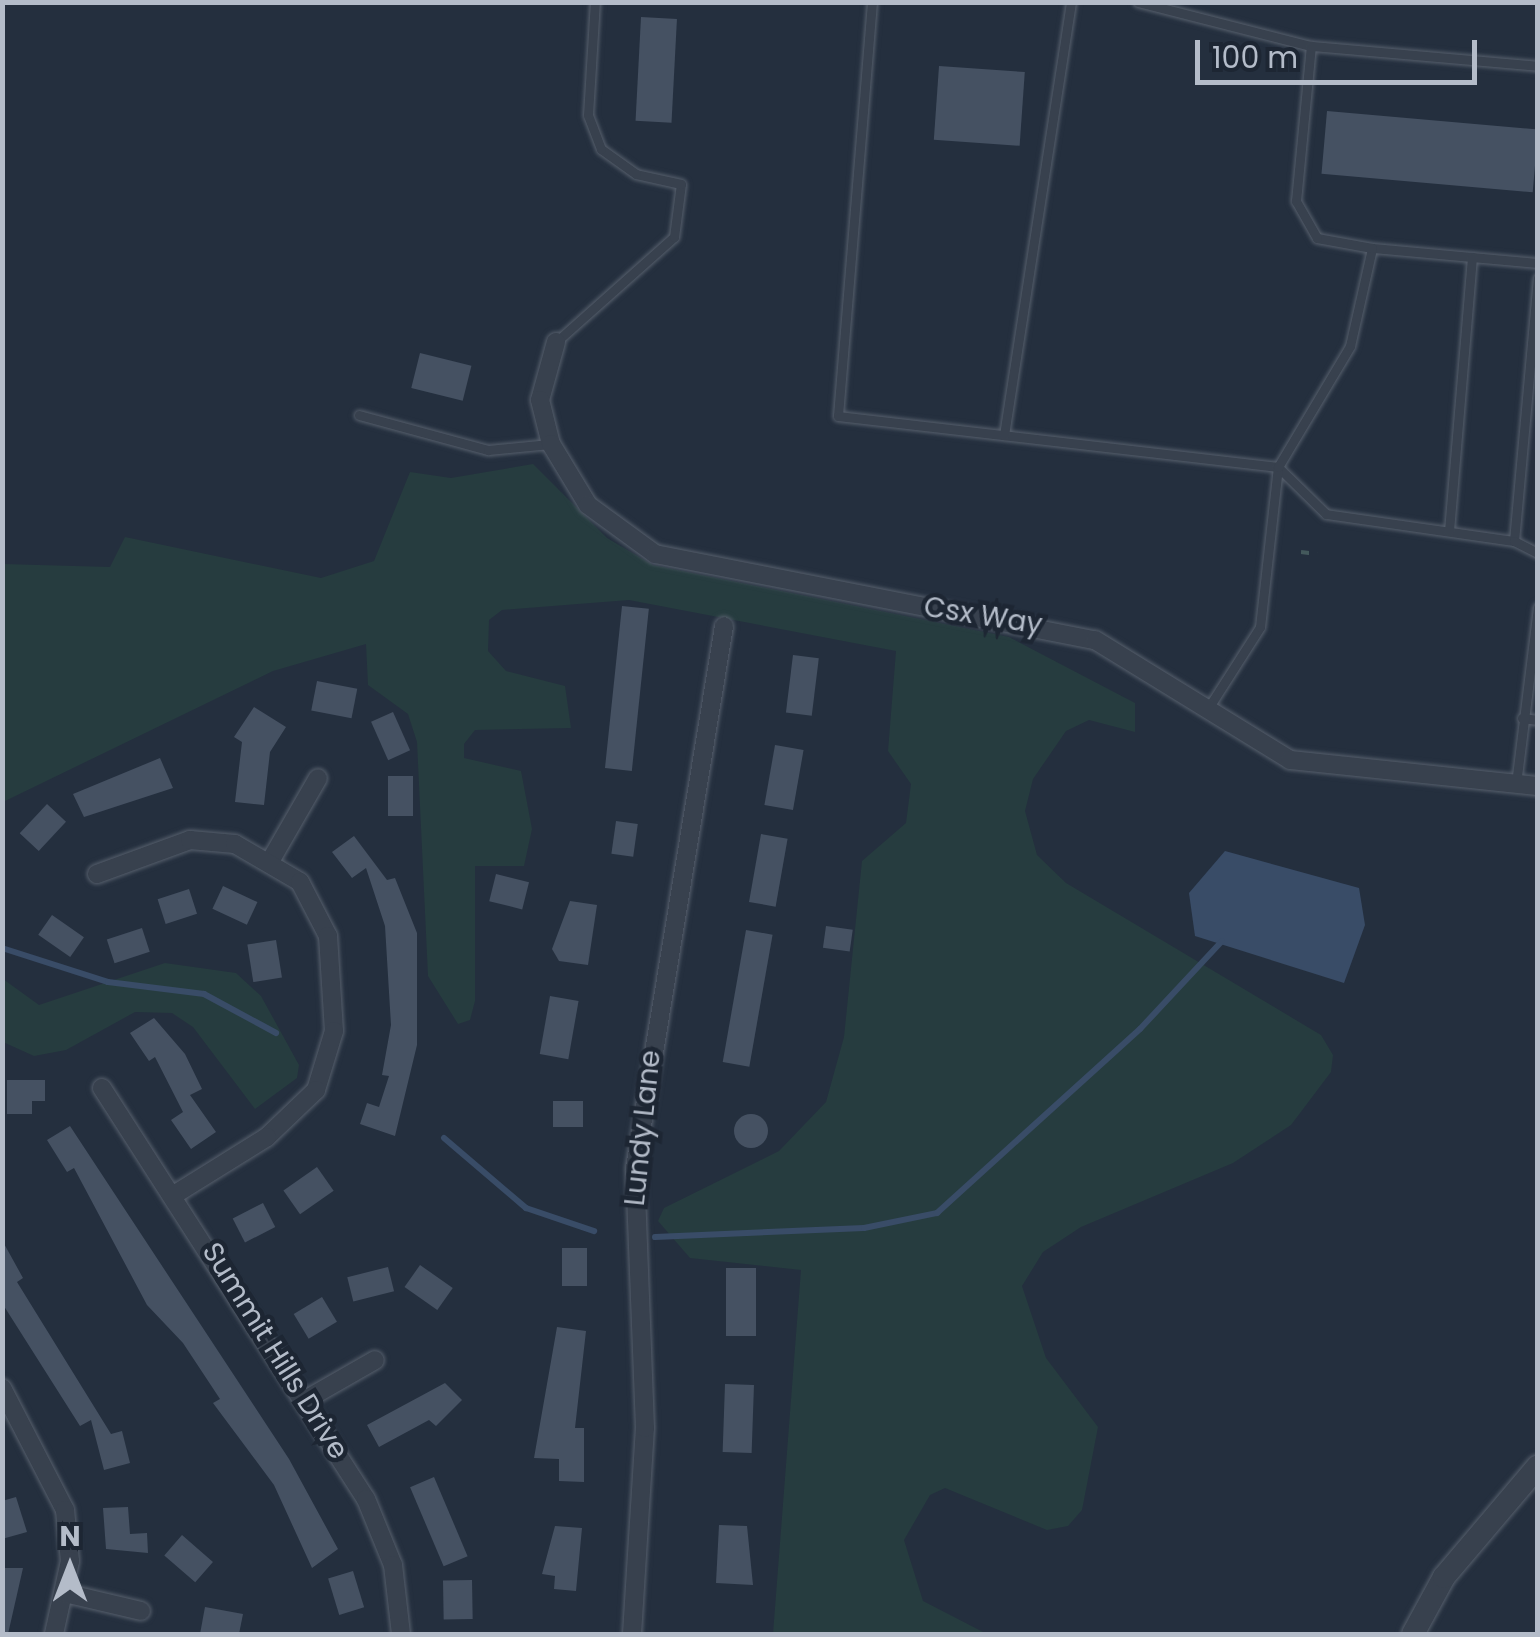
<!DOCTYPE html>
<style>
body{margin:0}
#map{position:relative;width:1540px;height:1637px;overflow:hidden;background:#242f3e;font-family:Poppins,sans-serif}
div>[style]{position:absolute}
[style*='--x']{left:calc(var(--x)*1px);top:calc(var(--y)*1px);width:calc(var(--w)*1px);rotate:calc(var(--a)*1deg)}
.green>*{inset:0;background:#263c3f}
.water>*{inset:0;background:#394c67}
.stream>*{height:6px;margin:-3px;padding:0 3px;transform-origin:3px;border-radius:3px;background:#394c67}
.building>*{inset:0;background:#455162;transform-origin:0 0}
.round{border-radius:50%}
.path>*{height:4px;margin-top:-2px;transform-origin:0;background:repeating-linear-gradient(90deg,#44595c 0 8px,transparent 0 16px)}
.roads{filter:drop-shadow(0 0 2px #565f6c) drop-shadow(0 0 2px #565f6c)}
.service>*{height:9px;margin:-4.5px;padding:0 4.5px;transform-origin:4.5px;border-radius:4.5px;background:#38414e}
.minor>*{height:18px;margin:-9px;padding:0 9px;transform-origin:9px;border-radius:9px;background:#38414e}
.tertiary>*{height:22px;margin:-11px;padding:0 11px;transform-origin:11px;border-radius:11px;background:#38414e}
span{translate:-50% -50%;white-space:nowrap;text-align:center;line-height:1.15;-webkit-text-stroke:9px #1d2633;paint-order:stroke}
.street-label{font-size:28px;color:#b4bcc9}
.frame{position:absolute;inset:0;border:5px solid #b4bcc9;pointer-events:none}
.north{position:absolute;left:20px;top:1517px;width:100px;height:100px;-webkit-text-stroke:8px #1d2633;paint-order:stroke;rotate:0deg;font-size:28px;font-weight:700;line-height:40px;text-align:center;color:#b4bcc9}
.north::after{content:'';display:block;margin:auto;width:35px;height:45px;background:#b4bcc9;clip-path:polygon(50% 0,100% 100%,50% 72%,0 100%)}
.scale{position:absolute;left:1195px;top:40px;width:282px;height:45px;box-sizing:border-box;border:5px solid #b4bcc9;border-top:0;padding-left:12px;font-size:30px;line-height:35px;white-space:nowrap;color:#b4bcc9;-webkit-text-stroke:8px #1d2633;paint-order:stroke}
</style>
<div id="map">
<div class="green">
<i style="clip-path:polygon(533px 464px,607px 538px,653px 565px,1009px 637px,1135px 703px,1135px 732px,1089px 720px,1066px 731px,1033px 779px,1025px 811px,1037px 855px,1066px 883px,1321px 1035px,1333px 1055px,1331px 1072px,1291px 1125px,1233px 1163px,1081px 1227px,1043px 1252px,1022px 1286px,1046px 1358px,1098px 1427px,1082px 1510px,1068px 1526px,1047px 1530px,945px 1488px,930px 1495px,904px 1540px,923px 1601px,987px 1634px,773px 1634px,801px 1270px,690px 1258px,658px 1221px,664px 1208px,779px 1151px,826px 1102px,844px 1037px,862px 861px,906px 823px,911px 784px,888px 751px,896px 651px,629px 600px,502px 610px,489px 620px,488px 651px,506px 671px,565px 686px,571px 728px,475px 730px,464px 744px,464px 758px,521px 771px,532px 829px,524px 866px,475px 866px,475px 1001px,470px 1020px,458px 1024px,428px 976px,417px 742px,408px 714px,368px 685px,366px 644px,273px 671px,3px 802px,3px 564px,110px 567px,125px 537px,321px 578px,374px 561px,410px 472px,451px 478px)"></i>
<i style="clip-path:polygon(165px 963px,236px 973px,261px 996px,299px 1065px,297px 1078px,255px 1109px,193px 1027px,172px 1013px,135px 1012px,66px 1050px,34px 1056px,3px 1042px,3px 979px,39px 1005px)"></i>
</div>
<div class="water">
<i style="clip-path:polygon(1225px 851px,1359px 888px,1365px 925px,1344px 983px,1195px 936px,1189px 893px)"></i>
</div>
<div class="stream">
<i style="--x:2;--y:948;--w:111;--a:17.8"></i>
<i style="--x:108;--y:982;--w:97;--a:7.1"></i>
<i style="--x:204;--y:994;--w:82;--a:28.4"></i>
<i style="--x:444;--y:1138;--w:108;--a:40.5"></i>
<i style="--x:526;--y:1208;--w:72;--a:18.7"></i>
<i style="--x:655;--y:1237;--w:209;--a:-2.5"></i>
<i style="--x:864;--y:1228;--w:75;--a:-11.6"></i>
<i style="--x:937;--y:1213;--w:274;--a:-42.2"></i>
<i style="--x:1140;--y:1029;--w:120;--a:-47"></i>
</div>
<div class="building">
<i style="left:641px;top:17px;width:36px;height:104px;rotate:3deg"></i>
<i style="left:939px;top:66px;width:86px;height:74px;rotate:4deg"></i>
<i style="left:1327px;top:111px;width:212px;height:63px;rotate:5deg"></i>
<i style="left:420px;top:353px;width:53px;height:36px;rotate:14deg"></i>
<i style="left:622px;top:606px;width:27px;height:163px;rotate:6deg"></i>
<i style="left:793px;top:655px;width:26px;height:58px;rotate:7deg"></i>
<i style="left:317px;top:681px;width:41px;height:30px;rotate:11deg"></i>
<i style="clip-path:polygon(254px 707px,286px 727px,270px 752px,264px 805px,235px 802px,242px 742px,234px 737px)"></i>
<i style="left:393px;top:712px;width:42px;height:24px;rotate:66deg"></i>
<i style="left:775px;top:745px;width:29px;height:61px;rotate:10deg"></i>
<i style="clip-path:polygon(160px 758px,173px 788px,84px 817px,73px 794px)"></i>
<i style="left:388px;top:776px;width:25px;height:40px"></i>
<i style="left:47px;top:804px;width:26px;height:40px;rotate:43deg"></i>
<i style="left:616px;top:821px;width:22px;height:33px;rotate:8deg"></i>
<i style="left:761px;top:834px;width:27px;height:69px;rotate:10deg"></i>
<i style="clip-path:polygon(354px 836px,387px 880px,395px 878px,417px 933px,417px 1045px,395px 1136px,360px 1124px,367px 1103px,379px 1107px,389px 1076px,382px 1075px,391px 1025px,385px 926px,366px 868px,352px 878px,332px 852px)"></i>
<i style="left:496px;top:874px;width:34px;height:28px;rotate:14deg"></i>
<i style="left:223px;top:886px;width:38px;height:25px;rotate:25deg"></i>
<i style="left:189px;top:889px;width:26px;height:33px;rotate:72deg"></i>
<i style="clip-path:polygon(570px 901px,597px 905px,588px 965px,559px 961px,552px 949px)"></i>
<i style="left:52px;top:915px;width:39px;height:24px;rotate:35deg"></i>
<i style="left:826px;top:926px;width:27px;height:22px;rotate:8deg"></i>
<i style="left:142px;top:928px;width:25px;height:37px;rotate:72deg"></i>
<i style="left:746px;top:930px;width:27px;height:134px;rotate:10deg"></i>
<i style="left:276px;top:940px;width:38px;height:29px;rotate:81deg"></i>
<i style="left:550px;top:996px;width:29px;height:59px;rotate:10deg"></i>
<i style="clip-path:polygon(154px 1018px,185px 1054px,202px 1089px,190px 1095px,216px 1132px,191px 1149px,171px 1120px,183px 1112px,155px 1057px,149px 1061px,130px 1033px)"></i>
<i style="clip-path:polygon(7px 1080px,45px 1080px,45px 1101px,32px 1101px,32px 1114px,7px 1114px)"></i>
<i style="left:553px;top:1101px;width:30px;height:26px"></i>
<i class="round" style="left:734px;top:1114px;width:34px;height:34px"></i>
<i style="clip-path:polygon(70px 1126px,289px 1459px,338px 1549px,312px 1568px,274px 1485px,213px 1403px,220px 1399px,183px 1343px,147px 1305px,74px 1168px,67px 1172px,47px 1140px)"></i>
<i style="left:317px;top:1167px;width:29px;height:41px;rotate:55deg"></i>
<i style="left:263px;top:1203px;width:27px;height:34px;rotate:63deg"></i>
<i style="clip-path:polygon(2px 1240px,23px 1278px,17px 1282px,111px 1434px,122px 1431px,130px 1463px,104px 1470px,91px 1420px,80px 1426px,2px 1303px)"></i>
<i style="left:562px;top:1248px;width:25px;height:38px"></i>
<i style="left:420px;top:1265px;width:40px;height:27px;rotate:35deg"></i>
<i style="left:388px;top:1267px;width:25px;height:42px;rotate:76deg"></i>
<i style="left:726px;top:1268px;width:30px;height:68px"></i>
<i style="left:322px;top:1297px;width:29px;height:33px;rotate:59deg"></i>
<i style="clip-path:polygon(557px 1327px,586px 1331px,575px 1428px,584px 1428px,584px 1482px,559px 1481px,559px 1459px,534px 1458px)"></i>
<i style="clip-path:polygon(445px 1383px,462px 1400px,436px 1426px,429px 1420px,379px 1447px,367px 1425px)"></i>
<i style="left:725px;top:1384px;width:29px;height:68px;rotate:2deg"></i>
<i style="left:434px;top:1477px;width:86px;height:26px;rotate:67deg"></i>
<i style="clip-path:polygon(16px 1497px,27px 1532px,2px 1539px,2px 1501px)"></i>
<i style="clip-path:polygon(128px 1507px,130px 1534px,147px 1533px,148px 1553px,106px 1549px,103px 1508px)"></i>
<i style="clip-path:polygon(719px 1525px,747px 1526px,753px 1585px,716px 1583px)"></i>
<i style="clip-path:polygon(555px 1526px,582px 1528px,576px 1591px,554px 1589px,555px 1576px,542px 1574px)"></i>
<i style="left:182px;top:1535px;width:41px;height:27px;rotate:41deg"></i>
<i style="clip-path:polygon(2px 1568px,23px 1568px,8px 1634px,2px 1634px)"></i>
<i style="left:353px;top:1571px;width:38px;height:26px;rotate:73deg"></i>
<i style="left:472px;top:1580px;width:39px;height:29px;rotate:89deg"></i>
<i style="clip-path:polygon(205px 1607px,243px 1614px,239px 1634px,200px 1634px)"></i>
</div>
<div class="path">
<i style="--x:1301;--y:552;--w:16;--a:7"></i>
</div>
<div class="roads">
<div class="service">
<i style="--x:872;--y:2;--w:415;--a:94.7"></i>
<i style="--x:838;--y:416;--w:443;--a:6.6"></i>
<i style="--x:1278;--y:467;--w:67;--a:44.4"></i>
<i style="--x:1326;--y:514;--w:190;--a:8.2"></i>
<i style="--x:1514;--y:541;--w:264;--a:-84.8"></i>
<i style="--x:1138;--y:2;--w:179;--a:14.3"></i>
<i style="--x:1372;--y:248;--w:167;--a:5.2"></i>
<i style="--x:556;--y:342;--w:158;--a:-41.7"></i>
<i style="--x:674;--y:237;--w:53;--a:-82.5"></i>
<i style="--x:681;--y:184;--w:46;--a:-167.5"></i>
<i style="--x:636;--y:174;--w:43;--a:-144.5"></i>
<i style="--x:601;--y:149;--w:36;--a:-111"></i>
<i style="--x:588;--y:115;--w:113;--a:-86.5"></i>
<i style="--x:359;--y:415;--w:134;--a:15.2"></i>
<i style="--x:488;--y:450;--w:62;--a:-5.5"></i>
<i style="--x:1004;--y:435;--w:438;--a:-81.2"></i>
<i style="--x:1449;--y:531;--w:275;--a:-85.2"></i>
<i style="--x:1514;--y:541;--w:27;--a:27"></i>
<i style="--x:1207;--y:710;--w:98;--a:-57.4"></i>
<i style="--x:1260;--y:627;--w:161;--a:-83.6"></i>
<i style="--x:1278;--y:467;--w:141;--a:-59.2"></i>
<i style="--x:1350;--y:346;--w:100;--a:-77.3"></i>
<i style="--x:1372;--y:248;--w:56;--a:-169.7"></i>
<i style="--x:1317;--y:238;--w:43;--a:-119.6"></i>
<i style="--x:1296;--y:201;--w:156;--a:-84.5"></i>
<i style="--x:1311;--y:46;--w:228;--a:5"></i>
<i style="--x:1522;--y:718;--w:16;--a:7"></i>
<i style="--x:1516;--y:784;--w:178;--a:-82.9"></i>
</div>
<div class="minor">
<i style="--x:556;--y:342;--w:60;--a:105.4"></i>
<i style="--x:540;--y:400;--w:45;--a:76"></i>
<i style="--x:551;--y:444;--w:71;--a:58.8"></i>
<i style="--x:588;--y:505;--w:83;--a:36.2"></i>
<i style="--x:655;--y:554;--w:448;--a:11.1"></i>
<i style="--x:1095;--y:640;--w:229;--a:31.6"></i>
<i style="--x:1290;--y:760;--w:249;--a:6"></i>
<i style="--x:272;--y:858;--w:92;--a:-60.1"></i>
<i style="--x:97;--y:874;--w:99;--a:-20.1"></i>
<i style="--x:190;--y:840;--w:45;--a:5.1"></i>
<i style="--x:235;--y:844;--w:75;--a:30.3"></i>
<i style="--x:300;--y:882;--w:61;--a:62.6"></i>
<i style="--x:328;--y:936;--w:95;--a:86.4"></i>
<i style="--x:334;--y:1031;--w:62;--a:107"></i>
<i style="--x:316;--y:1090;--w:68;--a:136.2"></i>
<i style="--x:267;--y:1137;--w:110;--a:148.1"></i>
<i style="--x:102;--y:1088;--w:488;--a:57.3"></i>
<i style="--x:366;--y:1499;--w:71;--a:67.8"></i>
<i style="--x:393;--y:1565;--w:69;--a:83.4"></i>
<i style="--x:2;--y:1388;--w:137;--a:62.7"></i>
<i style="--x:65;--y:1510;--w:51;--a:84.4"></i>
<i style="--x:70;--y:1561;--w:75;--a:102.4"></i>
<i style="--x:307;--y:1399;--w:78;--a:-29.8"></i>
<i style="--x:65;--y:1593;--w:78;--a:13.3"></i>
<i style="--x:632;--y:1634;--w:206;--a:-86.4"></i>
<i style="--x:645;--y:1428;--w:260;--a:-92.2"></i>
<i style="--x:635;--y:1168;--w:549;--a:-80.67"></i>
</div>
<div class="tertiary">
<i style="--x:1413;--y:1634;--w:65;--a:-61.5"></i>
<i style="--x:1444;--y:1577;--w:145;--a:-49.7"></i>
</div>
</div>
<div class="street-label">
<span style="left:983px;top:616px;rotate:9deg">Csx Way</span>
<span style="left:643px;top:1128px;rotate:-84deg">Lundy Lane</span>
<span style="left:275px;top:1351px;rotate:58deg">Summit Hills Drive</span>
</div>
<div class="frame"></div>
<div class="north">N</div>
<div class="scale">100 m</div>
</div>
